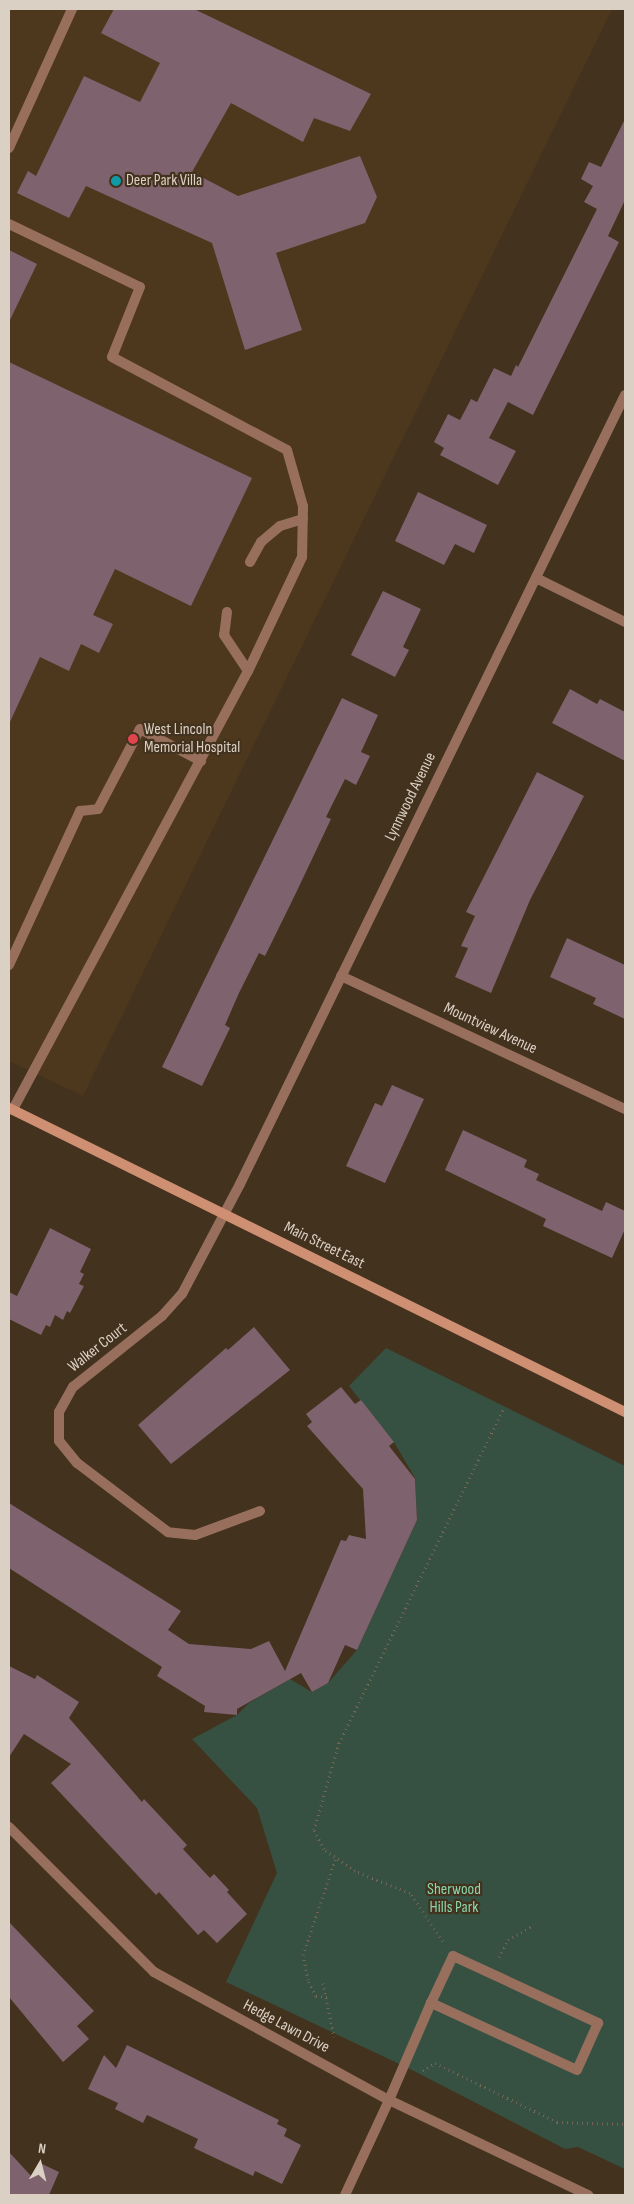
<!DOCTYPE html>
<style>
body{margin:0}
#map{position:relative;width:634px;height:2204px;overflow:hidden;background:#42321e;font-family:"Sofia Sans Condensed",sans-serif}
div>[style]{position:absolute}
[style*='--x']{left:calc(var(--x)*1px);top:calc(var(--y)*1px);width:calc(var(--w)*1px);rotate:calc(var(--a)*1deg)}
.built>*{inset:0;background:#4d381e}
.green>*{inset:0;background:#365141}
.building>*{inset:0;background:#7e626d}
.path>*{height:3px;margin-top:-1.5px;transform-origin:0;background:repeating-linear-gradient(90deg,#746554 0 1px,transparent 0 5px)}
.service>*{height:10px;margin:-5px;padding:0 5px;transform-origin:5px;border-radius:5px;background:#986f5d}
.minor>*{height:10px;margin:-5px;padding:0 5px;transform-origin:5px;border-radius:5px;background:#986f5d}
.secondary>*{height:10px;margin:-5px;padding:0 5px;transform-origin:5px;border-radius:5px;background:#cf8f72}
.dots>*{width:14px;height:14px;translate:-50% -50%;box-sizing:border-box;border:2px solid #42321e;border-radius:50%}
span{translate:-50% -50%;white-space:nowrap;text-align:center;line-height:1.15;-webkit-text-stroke:4.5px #42321e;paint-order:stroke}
.poi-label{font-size:16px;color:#dbd0c4}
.left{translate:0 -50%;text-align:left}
.street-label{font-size:16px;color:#dbd0c4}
.park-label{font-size:16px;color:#8bd7aa}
.frame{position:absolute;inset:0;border:10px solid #dbd0c4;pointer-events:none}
.north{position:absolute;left:15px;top:2139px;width:50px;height:50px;-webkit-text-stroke:4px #42321e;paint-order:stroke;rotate:8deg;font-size:14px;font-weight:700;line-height:20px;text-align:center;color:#dbd0c4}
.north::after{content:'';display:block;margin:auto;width:18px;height:22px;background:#dbd0c4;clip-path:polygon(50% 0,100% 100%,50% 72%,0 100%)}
</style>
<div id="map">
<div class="built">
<i style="clip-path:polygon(9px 9px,612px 9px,83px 1096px,9px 1061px)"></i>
</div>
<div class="green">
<i style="clip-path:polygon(386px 1348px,625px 1466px,625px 2169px,578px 2147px,565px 2149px,412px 2070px,226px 1982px,277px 1873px,257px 1808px,192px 1739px,237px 1715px,249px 1703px,290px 1679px,312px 1692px,328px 1683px,357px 1650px,417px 1520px,415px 1478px,394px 1442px,349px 1386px)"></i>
</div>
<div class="building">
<i style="clip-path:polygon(114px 9px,194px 9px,371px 94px,350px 131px,314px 118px,303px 142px,231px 103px,192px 172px,238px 196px,360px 156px,377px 197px,365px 223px,276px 253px,302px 330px,245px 350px,212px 243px,86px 186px,69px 218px,17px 193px,28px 171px,36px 176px,84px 76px,140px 102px,160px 63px,101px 33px)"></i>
<i style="clip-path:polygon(625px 119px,625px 200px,608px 236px,619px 242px,533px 415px,508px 402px,489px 438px,516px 451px,498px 485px,440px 455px,444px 448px,434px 442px,448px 414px,460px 420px,471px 399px,477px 402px,494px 368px,511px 376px,516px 365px,518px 367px,597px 209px,584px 202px,593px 186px,581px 179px,589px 162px,601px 167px)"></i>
<i style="clip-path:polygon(9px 250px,37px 264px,9px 322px)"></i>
<i style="clip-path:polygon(9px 362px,252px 478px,191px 606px,115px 569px,93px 615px,113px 624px,99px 653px,81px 644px,69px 671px,40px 657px,9px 724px)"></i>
<i style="clip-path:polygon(418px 492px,487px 525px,474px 553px,455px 544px,444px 565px,395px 541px)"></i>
<i style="clip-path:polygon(383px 591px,421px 609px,403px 647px,409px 650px,395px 677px,351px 655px)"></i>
<i style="clip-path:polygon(570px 689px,597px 704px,600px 699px,625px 712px,625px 761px,552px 723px)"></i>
<i style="clip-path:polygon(342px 698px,378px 715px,361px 752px,370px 756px,356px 785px,345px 779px,326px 817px,331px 819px,295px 895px,265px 956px,259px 953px,239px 993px,225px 1025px,230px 1028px,202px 1086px,162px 1067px)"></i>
<i style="clip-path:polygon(537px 772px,584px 796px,530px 900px,491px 993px,455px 977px,468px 948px,461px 946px,475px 916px,466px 912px)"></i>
<i style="clip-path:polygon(567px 938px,625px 965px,625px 1019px,593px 1004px,596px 998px,550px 977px)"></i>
<i style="clip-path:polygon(392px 1085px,424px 1099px,385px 1183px,346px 1166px,375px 1103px,382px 1106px)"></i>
<i style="clip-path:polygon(463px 1130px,527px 1160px,524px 1167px,539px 1174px,536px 1180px,602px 1211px,606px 1202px,625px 1211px,625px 1229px,612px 1258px,543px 1226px,546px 1219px,445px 1170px)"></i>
<i style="clip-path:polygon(50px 1228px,91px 1249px,80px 1272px,84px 1274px,79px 1284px,84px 1286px,70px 1313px,67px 1311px,63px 1320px,55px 1315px,50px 1327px,46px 1325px,41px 1335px,9px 1319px,9px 1292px,17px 1296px)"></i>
<i style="clip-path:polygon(254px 1327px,290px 1370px,171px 1464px,138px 1425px,226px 1348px,228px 1350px)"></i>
<i style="clip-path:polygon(341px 1387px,355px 1404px,361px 1400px,394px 1442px,389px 1446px,415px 1479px,417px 1520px,357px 1650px,345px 1645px,328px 1683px,312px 1692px,301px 1673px,237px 1709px,237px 1715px,204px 1712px,205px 1706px,157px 1676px,162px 1667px,9px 1568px,9px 1503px,181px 1611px,168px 1630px,189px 1644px,251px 1649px,269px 1641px,285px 1671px,341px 1540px,346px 1541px,349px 1535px,366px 1539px,363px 1489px,307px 1426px,312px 1422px,306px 1414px)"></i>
<i style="clip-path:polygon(9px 1666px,35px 1679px,37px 1675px,79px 1702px,69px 1718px,142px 1802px,144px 1799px,187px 1845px,183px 1849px,210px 1878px,214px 1874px,229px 1890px,227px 1892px,247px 1914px,217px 1943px,204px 1930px,198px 1935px,159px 1892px,156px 1895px,51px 1783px,71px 1764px,24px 1734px,9px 1757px)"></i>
<i style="clip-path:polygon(9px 1922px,94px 2011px,77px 2026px,89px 2039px,63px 2062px,9px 1997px)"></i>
<i style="clip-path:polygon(127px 2045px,279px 2120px,277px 2124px,287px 2129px,284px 2136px,301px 2145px,282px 2184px,255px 2171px,253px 2176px,194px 2148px,198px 2139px,147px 2115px,143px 2123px,115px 2109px,118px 2103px,88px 2089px,104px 2055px,116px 2068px)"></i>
<i style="clip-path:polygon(9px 2152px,33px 2178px,40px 2163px,59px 2172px,49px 2195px,9px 2195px)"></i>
</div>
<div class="path">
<i style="--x:443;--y:1941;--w:58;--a:-124.5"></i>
<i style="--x:410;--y:1893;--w:59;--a:-158.2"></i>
<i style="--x:355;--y:1871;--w:38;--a:-145"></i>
<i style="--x:324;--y:1849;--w:21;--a:-118"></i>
<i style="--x:314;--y:1830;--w:91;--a:-74"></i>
<i style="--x:339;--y:1743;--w:374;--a:-63.8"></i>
<i style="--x:499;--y:1957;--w:19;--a:-62"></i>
<i style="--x:508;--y:1940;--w:30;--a:-30"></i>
<i style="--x:323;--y:1983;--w:55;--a:78.5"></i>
<i style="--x:327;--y:1997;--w:11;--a:-175"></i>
<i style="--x:316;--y:1996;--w:18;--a:-117"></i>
<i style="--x:308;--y:1980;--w:25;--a:-101"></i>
<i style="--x:303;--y:1955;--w:103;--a:-71.4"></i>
<i style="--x:423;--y:2071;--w:14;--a:-34"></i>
<i style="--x:435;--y:2063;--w:136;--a:25.8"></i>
<i style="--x:557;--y:2122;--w:68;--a:1.7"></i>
</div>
<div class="service">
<i style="--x:9;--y:148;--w:153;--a:-65.6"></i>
<i style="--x:9;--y:224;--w:145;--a:25.7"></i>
<i style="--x:140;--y:287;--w:75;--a:111.8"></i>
<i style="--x:112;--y:357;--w:198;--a:28"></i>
<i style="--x:287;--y:450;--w:58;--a:74.1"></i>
<i style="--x:303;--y:506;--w:51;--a:91.1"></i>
<i style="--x:302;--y:557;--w:126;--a:115.3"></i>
<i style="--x:248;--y:671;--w:498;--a:118.2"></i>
<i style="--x:250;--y:562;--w:23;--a:-61"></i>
<i style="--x:261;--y:542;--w:25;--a:-40"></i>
<i style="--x:280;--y:526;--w:24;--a:-17"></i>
<i style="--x:227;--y:612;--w:23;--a:97"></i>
<i style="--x:224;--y:635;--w:43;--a:56.3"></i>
<i style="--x:9;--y:965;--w:170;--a:-65.2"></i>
<i style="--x:80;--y:811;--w:18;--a:-6"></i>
<i style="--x:98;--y:809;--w:90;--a:-62.3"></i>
<i style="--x:140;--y:729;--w:69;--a:27.7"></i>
<i style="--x:389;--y:2100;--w:106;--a:-66.6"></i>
<i style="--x:431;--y:2003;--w:52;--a:-64.9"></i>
<i style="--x:453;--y:1956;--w:160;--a:24.8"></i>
<i style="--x:598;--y:2023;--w:51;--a:114.1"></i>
<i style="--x:577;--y:2070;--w:161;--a:-155.3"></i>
</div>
<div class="minor">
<i style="--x:536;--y:578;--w:99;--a:26.3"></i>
<i style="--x:341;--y:976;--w:314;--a:25.1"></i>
<i style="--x:260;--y:1511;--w:69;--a:159.7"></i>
<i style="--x:195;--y:1535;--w:27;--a:-174"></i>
<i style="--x:168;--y:1532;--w:114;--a:-142.8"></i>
<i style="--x:77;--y:1463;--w:28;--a:-129"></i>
<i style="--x:59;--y:1441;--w:29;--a:-90"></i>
<i style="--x:59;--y:1412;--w:29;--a:-61"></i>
<i style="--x:73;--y:1387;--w:114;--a:-38.6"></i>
<i style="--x:162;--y:1316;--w:30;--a:-48"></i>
<i style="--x:182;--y:1294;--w:124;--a:-62.2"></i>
<i style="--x:240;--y:1184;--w:878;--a:-63.99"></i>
<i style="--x:9;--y:1827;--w:205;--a:45"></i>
<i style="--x:154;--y:1972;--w:268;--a:28.6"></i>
<i style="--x:389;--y:2100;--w:221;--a:25.5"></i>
<i style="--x:345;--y:2195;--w:105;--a:-65.1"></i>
</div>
<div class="secondary">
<i style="--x:9;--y:1108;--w:687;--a:26.27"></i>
</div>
<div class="dots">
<i style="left:116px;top:181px;background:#0f9aa8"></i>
<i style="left:133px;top:739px;background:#e0444e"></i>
</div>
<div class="poi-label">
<span class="left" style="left:126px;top:181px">Deer Park Villa</span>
<span class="left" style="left:144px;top:739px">West Lincoln<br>Memorial Hospital</span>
</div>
<div class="street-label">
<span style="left:411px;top:797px;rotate:-64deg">Lynnwood Avenue</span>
<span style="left:490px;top:1029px;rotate:25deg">Mountview Avenue</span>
<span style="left:324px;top:1246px;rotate:26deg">Main Street East</span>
<span style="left:98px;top:1348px;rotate:-38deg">Walker Court</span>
<span style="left:286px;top:2027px;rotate:28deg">Hedge Lawn Drive</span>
</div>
<div class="park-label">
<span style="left:454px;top:1899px">Sherwood<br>Hills Park</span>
</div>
<div class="frame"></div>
<div class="north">N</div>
</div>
